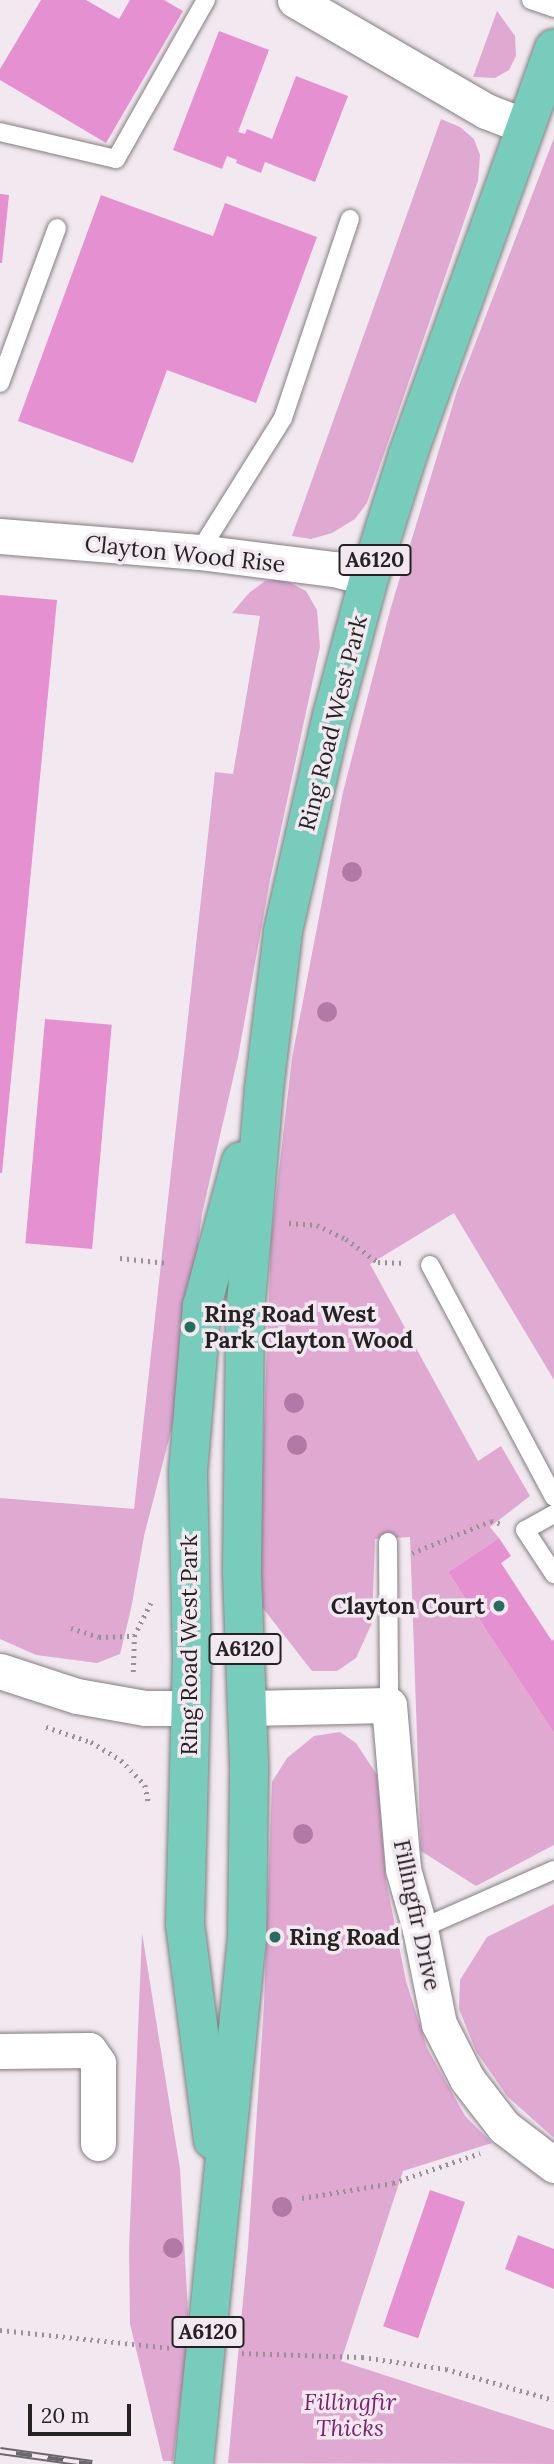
<!DOCTYPE html>
<style>
body{margin:0}
#map{position:relative;width:554px;height:2464px;overflow:hidden;background:#f1e9ef;font-family:Lora,serif}
div>[style]{position:absolute}
[style*='--x']{left:calc(var(--x)*1px);top:calc(var(--y)*1px);width:calc(var(--w)*1px);rotate:calc(var(--a)*1deg)}
.green>*{inset:0;background:#e0a9d2}
.building>*{inset:0;background:#e591d1;transform-origin:0 0}
.path>*{height:4.5px;margin-top:-2.25px;transform-origin:0;background:repeating-linear-gradient(90deg,#979196 0 2px,transparent 0 7px)}
.roads{filter:drop-shadow(0 0 2px #847d82) drop-shadow(0 0 2px #847d82)}
.service>*{height:18px;margin:-9px;padding:0 9px;transform-origin:9px;border-radius:9px;background:#fff}
.minor>*{height:35px;margin:-17.5px;padding:0 17.5px;transform-origin:17.5px;border-radius:17.5px;background:#fff}
.trunk>*{height:38px;margin:-19px;padding:0 19px;transform-origin:19px;border-radius:19px;background:#77ccbc}
.rail>*{height:8px;margin-top:-4px;transform-origin:0;background:repeating-linear-gradient(90deg,#f1e9ef 0 16px,#6c676a 0 32px);box-sizing:border-box;border-block:2px solid #6c676a}
.trees>*{width:20px;height:20px;margin:-10px;border-radius:50%;background:#b279a8}
.dots>*{width:19px;height:19px;translate:-50% -50%;box-sizing:border-box;border:4px solid #f1e9ef;border-radius:50%}
span{translate:-50% -50%;white-space:nowrap;text-align:center;line-height:1.15;-webkit-text-stroke:7px #f1e9ef;paint-order:stroke}
.shield-label span{padding:2px 5px;background:#f1e9ef;border:2px solid;border-radius:5px;-webkit-text-stroke-width:0}
.shield-label{font-size:21px;color:#252224;font-weight:700}
.street-label{font-size:23px;color:#252224}
.poi-label{font-size:23px;color:#252224;font-weight:700}
.left{translate:0 -50%;text-align:left}
.right{translate:-100% -50%;text-align:right}
.park-label{font-size:23px;color:#7f1d6e;font-style:italic}
.scale{position:absolute;left:28px;top:2404px;width:103px;height:32px;box-sizing:border-box;border:4px solid #252224;border-top:0;padding-left:9px;font-size:21px;line-height:24px;white-space:nowrap;color:#252224;-webkit-text-stroke:5px #f1e9ef;paint-order:stroke}
</style>
<div id="map">
<div class="green">
<i style="clip-path:polygon(497px 11px,515px 36px,516px 56px,509px 70px,495px 78px,473px 77px)"></i>
<i style="clip-path:polygon(441px 119px,460px 127px,474px 139px,480px 155px,478px 181px,367px 503px,355px 519px,332px 533px,311px 539px,292px 536px)"></i>
<i style="clip-path:polygon(554px 138px,554px 1380px,454px 1213px,370px 1264px,478px 1461px,501px 1446px,530px 1496px,490px 1527px,499px 1538px,448px 1572px,554px 1733px,554px 1845px,476px 1886px,421px 1851px,410px 1537px,375px 1539px,372px 1623px,356px 1658px,337px 1671px,312px 1671px,262px 1607px,260px 1533px,271px 1240px,292px 1058px,343px 792px,391px 607px,457px 391px)"></i>
<i style="clip-path:polygon(283px 579px,306px 591px,317px 610px,320px 647px,270px 880px,238px 1057px,202px 1214px,175px 1416px,144px 1536px,131px 1609px,120px 1654px,97px 1663px,36px 1655px,0 1639px,0 1498px,134px 1509px,215px 772px,233px 774px,260px 616px,232px 613px,249px 593px,265px 581px)"></i>
<i style="clip-path:polygon(340px 1732px,356px 1743px,377px 1775px,386px 1880px,406px 1981px,427px 2048px,465px 2116px,492px 2143px,403px 2171px,341px 2361px,554px 2430px,554px 2464px,228px 2463px,248px 2247px,264px 2005px,272px 1782px,287px 1758px,314px 1736px)"></i>
<i style="clip-path:polygon(554px 1904px,554px 2138px,507px 2096px,476px 2051px,459px 2009px,460px 1980px,487px 1937px)"></i>
<i style="clip-path:polygon(142px 1933px,180px 2169px,189px 2330px,173px 2461px,163px 2461px,130px 2324px,129px 2249px)"></i>
</div>
<div class="building">
<i style="clip-path:polygon(41px 0,86px 0,119px 19px,130px 0,164px 0,183px 11px,106px 143px,0 80px,0 69px)"></i>
<i style="clip-path:polygon(219px 31px,269px 50px,238px 132px,245px 134px,247px 129px,272px 139px,296px 76px,348px 96px,315px 182px,265px 162px,261px 173px,236px 163px,237px 160px,227px 156px,222px 169px,173px 150px)"></i>
<i style="clip-path:polygon(0 194px,9px 195px,2px 263px,0 263px)"></i>
<i style="clip-path:polygon(101px 195px,213px 236px,225px 203px,317px 237px,256px 403px,167px 370px,133px 463px,18px 421px)"></i>
<i style="clip-path:polygon(0 595px,57px 600px,2px 1173px,0 1173px)"></i>
<i style="left:45px;top:1019px;width:67px;height:225px;rotate:5deg"></i>
<i style="clip-path:polygon(499px 1538px,511px 1556px,501px 1563px,552px 1641px,554px 1639px,554px 1733px,448px 1572px)"></i>
<i style="left:430px;top:2190px;width:37px;height:144px;rotate:19deg"></i>
<i style="clip-path:polygon(518px 2235px,554px 2249px,554px 2289px,505px 2269px)"></i>
</div>
<div class="path">
<i style="--x:289;--y:1223;--w:28;--a:4"></i>
<i style="--x:317;--y:1225;--w:32;--a:26"></i>
<i style="--x:346;--y:1239;--w:39;--a:36"></i>
<i style="--x:378;--y:1262;--w:28;--a:2"></i>
<i style="--x:120;--y:1258;--w:47;--a:6.1"></i>
<i style="--x:412;--y:1553;--w:85;--a:-22.1"></i>
<i style="--x:491;--y:1521;--w:11;--a:15"></i>
<i style="--x:71;--y:1628;--w:29;--a:18"></i>
<i style="--x:99;--y:1637;--w:35;--a:-2"></i>
<i style="--x:134;--y:1636;--w:40;--a:-63.4"></i>
<i style="--x:133;--y:1672;--w:36;--a:-88"></i>
<i style="--x:46;--y:1727;--w:47;--a:18.4"></i>
<i style="--x:91;--y:1742;--w:35;--a:31"></i>
<i style="--x:121;--y:1760;--w:35;--a:46"></i>
<i style="--x:145;--y:1785;--w:19;--a:78"></i>
<i style="--x:302;--y:2198;--w:92;--a:-9.4"></i>
<i style="--x:393;--y:2183;--w:92;--a:-19"></i>
<i style="--x:0;--y:2330;--w:171;--a:6"></i>
<i style="--x:242;--y:2353;--w:120;--a:1.9"></i>
<i style="--x:362;--y:2357;--w:85;--a:8.1"></i>
<i style="--x:446;--y:2369;--w:112;--a:16"></i>
</div>
<div class="roads">
<div class="service">
<i style="--x:531;--y:0;--w:24;--a:19"></i>
<i style="--x:0;--y:132;--w:119;--a:13.1"></i>
<i style="--x:116;--y:159;--w:183;--a:-60.5"></i>
<i style="--x:0;--y:383;--w:165;--a:-69.8"></i>
<i style="--x:199;--y:552;--w:158;--a:-57.9"></i>
<i style="--x:283;--y:418;--w:210;--a:-71.4"></i>
<i style="--x:430;--y:1265;--w:263;--a:61.9"></i>
<i style="--x:554;--y:1514;--w:33;--a:151"></i>
<i style="--x:525;--y:1530;--w:53;--a:56.6"></i>
<i style="--x:388;--y:1542;--w:163;--a:89.6"></i>
<i style="--x:420;--y:1929;--w:146;--a:-23.8"></i>
</div>
<div class="minor">
<i style="--x:295;--y:0;--w:221;--a:30.2"></i>
<i style="--x:486;--y:111;--w:41;--a:21.5"></i>
<i style="--x:0;--y:536;--w:200;--a:4.6"></i>
<i style="--x:199;--y:552;--w:136;--a:7.2"></i>
<i style="--x:334;--y:569;--w:36;--a:14"></i>
<i style="--x:0;--y:1671;--w:81;--a:18"></i>
<i style="--x:77;--y:1696;--w:69;--a:10"></i>
<i style="--x:145;--y:1708;--w:46;--a:0"></i>
<i style="--x:248;--y:1708;--w:141;--a:-1.2"></i>
<i style="--x:389;--y:1705;--w:165;--a:85.1"></i>
<i style="--x:403;--y:1869;--w:62;--a:74.2"></i>
<i style="--x:420;--y:1929;--w:97;--a:78.7"></i>
<i style="--x:439;--y:2024;--w:62;--a:63"></i>
<i style="--x:467;--y:2079;--w:61;--a:52.4"></i>
<i style="--x:504;--y:2127;--w:63;--a:37.2"></i>
<i style="--x:0;--y:2051;--w:89;--a:-0.6"></i>
<i style="--x:89;--y:2050;--w:16;--a:55"></i>
<i style="--x:98;--y:2063;--w:80;--a:90"></i>
</div>
<div class="trunk">
<i style="--x:213;--y:2140;--w:218;--a:-97.4"></i>
<i style="--x:185;--y:1924;--w:263;--a:-88.5"></i>
<i style="--x:192;--y:1661;--w:189;--a:-91.2"></i>
<i style="--x:188;--y:1472;--w:167;--a:-85.2"></i>
<i style="--x:202;--y:1306;--w:150;--a:-74.9"></i>
<i style="--x:194;--y:2464;--w:529;--a:-84.25"></i>
<i style="--x:247;--y:1938;--w:174;--a:-89.3"></i>
<i style="--x:249;--y:1764;--w:191;--a:-92.1"></i>
<i style="--x:242;--y:1573;--w:258;--a:-89.3"></i>
<i style="--x:245;--y:1315;--w:227;--a:-85.2"></i>
<i style="--x:264;--y:1089;--w:159;--a:-83.1"></i>
<i style="--x:283;--y:931;--w:221;--a:-77.2"></i>
<i style="--x:332;--y:716;--w:143;--a:-75"></i>
<i style="--x:369;--y:578;--w:130;--a:-72.5"></i>
<i style="--x:408;--y:454;--w:431;--a:-70.2"></i>
</div>
</div>
<div class="rail">
<i style="--x:0;--y:2451;--w:93;--a:8"></i>
</div>
<div class="trees">
<i style="left:352px;top:872px"></i>
<i style="left:327px;top:1012px"></i>
<i style="left:294px;top:1403px"></i>
<i style="left:297px;top:1445px"></i>
<i style="left:303px;top:1834px"></i>
<i style="left:282px;top:2207px"></i>
<i style="left:173px;top:2248px"></i>
</div>
<div class="dots">
<i style="left:190px;top:1327px;background:#266c60"></i>
<i style="left:499px;top:1606px;background:#266c60"></i>
<i style="left:275px;top:1937px;background:#266c60"></i>
</div>
<div class="shield-label">
<span style="left:375px;top:560px">A6120</span>
<span style="left:245px;top:1649px">A6120</span>
<span style="left:208px;top:2332px">A6120</span>
</div>
<div class="street-label">
<span style="left:185px;top:554px;rotate:6deg">Clayton Wood Rise</span>
<span style="left:333px;top:723px;rotate:-76deg">Ring Road West Park</span>
<span style="left:189px;top:1645px;rotate:-90deg">Ring Road West Park</span>
<span style="left:417px;top:1915px;rotate:78deg">Fillingfir Drive</span>
</div>
<div class="poi-label">
<span class="left" style="left:204px;top:1327px">Ring Road West<br>Park Clayton Wood</span>
<span class="right" style="left:485px;top:1606px">Clayton Court</span>
<span class="left" style="left:289px;top:1937px">Ring Road</span>
</div>
<div class="park-label">
<span style="left:350px;top:2415px">Fillingfir<br>Thicks</span>
</div>
<div class="scale">20 m</div>
</div>
